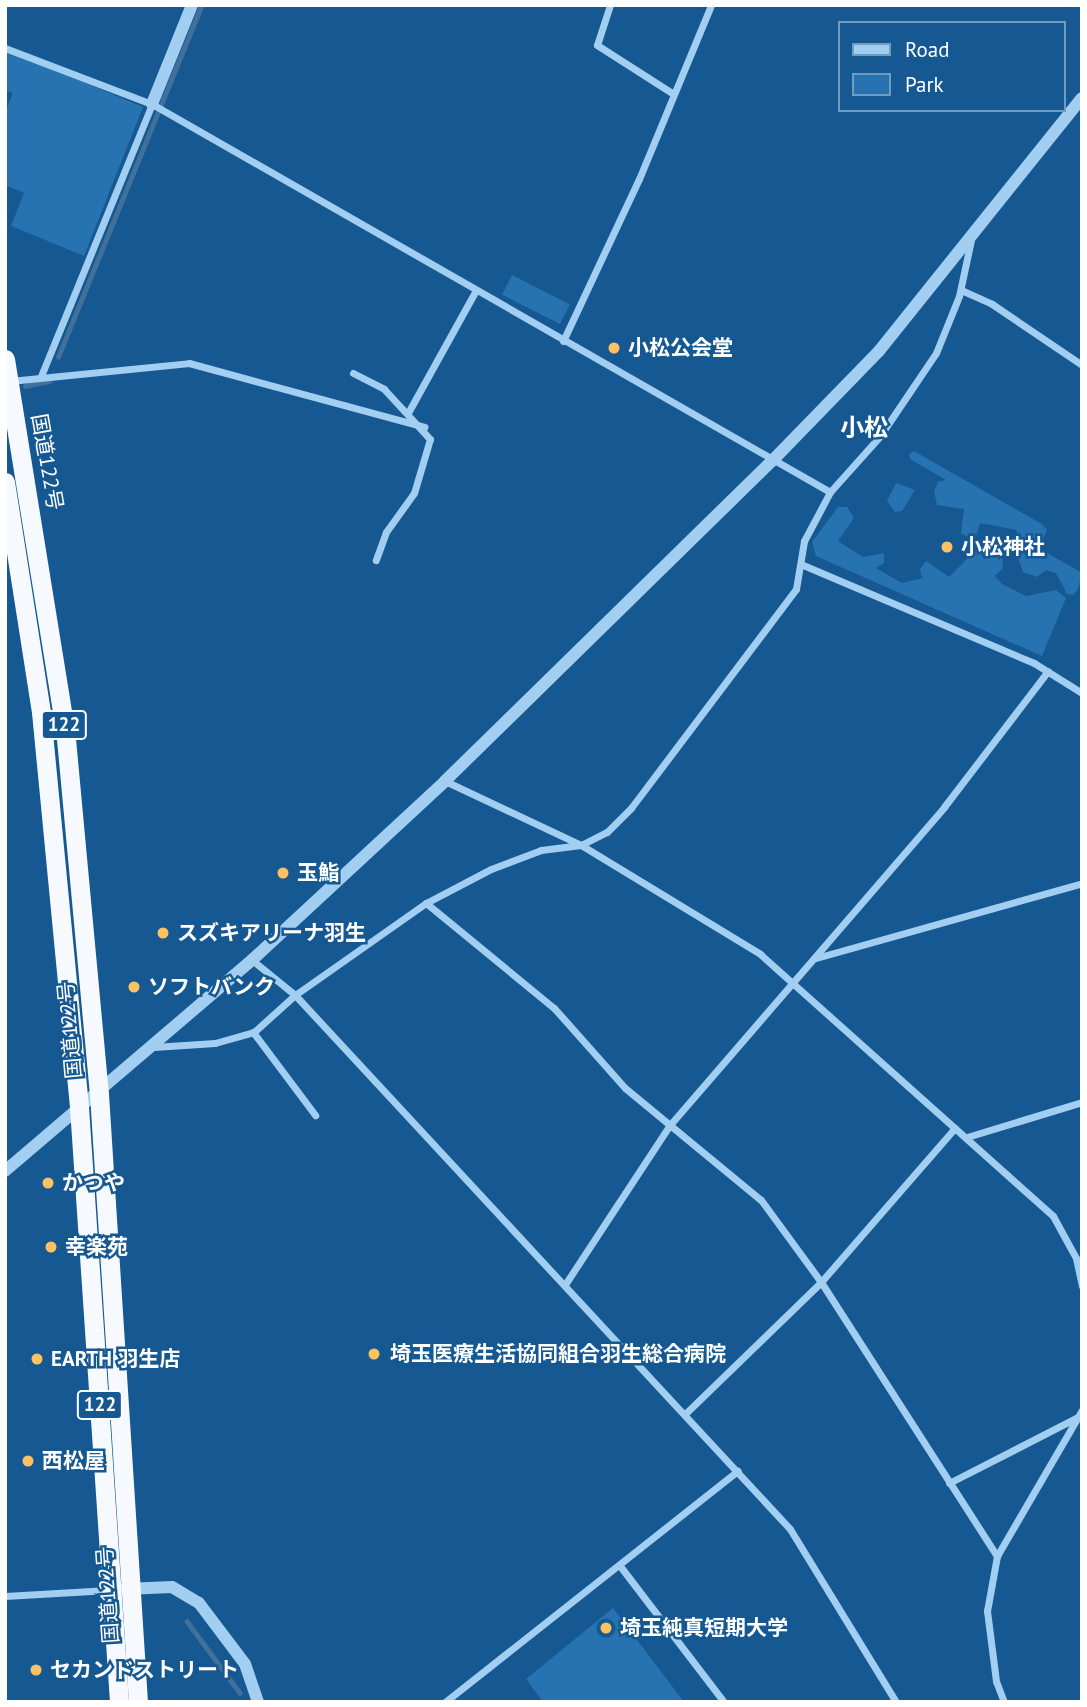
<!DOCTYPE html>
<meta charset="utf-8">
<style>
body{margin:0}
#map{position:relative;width:1087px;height:1707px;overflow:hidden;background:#155892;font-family:"PT Sans","Noto Sans JP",sans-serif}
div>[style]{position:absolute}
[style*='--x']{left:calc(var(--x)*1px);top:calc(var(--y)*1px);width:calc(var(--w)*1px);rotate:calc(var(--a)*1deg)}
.green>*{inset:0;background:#2772b0;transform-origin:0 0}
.stream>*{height:4.5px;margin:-2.25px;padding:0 2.25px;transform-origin:2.25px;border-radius:2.25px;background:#41709a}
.minor>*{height:7px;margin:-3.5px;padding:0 3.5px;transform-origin:3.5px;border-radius:3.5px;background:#a2cef1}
.tertiary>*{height:12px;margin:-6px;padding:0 6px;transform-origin:6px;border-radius:6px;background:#a2cef1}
.trunk>*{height:19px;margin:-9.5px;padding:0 9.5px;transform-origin:9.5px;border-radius:9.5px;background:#f6faff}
.dots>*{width:19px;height:19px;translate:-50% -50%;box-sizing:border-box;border:4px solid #155892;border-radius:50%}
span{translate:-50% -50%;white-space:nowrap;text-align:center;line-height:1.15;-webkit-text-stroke:5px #155892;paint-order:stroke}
.shield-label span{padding:2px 5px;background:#155892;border:2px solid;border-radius:5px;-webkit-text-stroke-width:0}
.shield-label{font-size:19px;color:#fff;font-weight:700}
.poi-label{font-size:21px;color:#fff;font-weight:700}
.left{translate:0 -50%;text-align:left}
.street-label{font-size:21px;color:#fff}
.quarter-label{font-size:24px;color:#fff;font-weight:700}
.frame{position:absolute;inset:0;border:7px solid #fff;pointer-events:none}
.legend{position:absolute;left:838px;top:21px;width:228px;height:91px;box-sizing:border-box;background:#155892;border:2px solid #739bbe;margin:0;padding:9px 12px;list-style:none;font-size:21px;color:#fff}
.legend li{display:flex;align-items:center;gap:14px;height:35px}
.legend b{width:35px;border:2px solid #739bbe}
</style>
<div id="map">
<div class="green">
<i style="clip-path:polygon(5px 49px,143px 107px,84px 256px,11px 226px,24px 193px,5px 185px,5px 113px,13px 93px,5px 90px)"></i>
<i style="left:512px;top:275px;width:65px;height:22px;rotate:27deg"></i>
<i style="clip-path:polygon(914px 451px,1042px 524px,1047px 530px,1039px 548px,1082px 573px,1078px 589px,1073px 595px,1067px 594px,1056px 573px,1046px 570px,1037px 577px,1023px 572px,1014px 547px,1017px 530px,980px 523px,975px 539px,961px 534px,964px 509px,937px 505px,934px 491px,938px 482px,946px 480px,910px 459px,909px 454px)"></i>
<i style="clip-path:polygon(896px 483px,915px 490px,902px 511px,895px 512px,887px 501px)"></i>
<i style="clip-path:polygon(838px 507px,847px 507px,854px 518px,838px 541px,863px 557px,884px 553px,884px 563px,876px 568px,902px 583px,922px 578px,920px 569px,926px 561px,949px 577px,976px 550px,990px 545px,1002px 555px,1003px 568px,995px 576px,1002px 584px,1026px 596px,1056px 590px,1066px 598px,1042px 656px,816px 556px,812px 542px)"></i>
<i style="clip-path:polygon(613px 1608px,684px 1702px,543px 1702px,526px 1679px)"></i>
</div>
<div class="stream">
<i style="--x:58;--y:357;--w:380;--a:-67.8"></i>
<i style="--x:25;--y:386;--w:25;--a:-12"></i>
<i style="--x:187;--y:1621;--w:89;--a:53.6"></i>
</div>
<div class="minor">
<i style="--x:610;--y:5;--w:42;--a:108"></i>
<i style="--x:597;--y:45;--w:89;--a:32.6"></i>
<i style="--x:5;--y:48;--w:157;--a:20.9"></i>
<i style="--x:152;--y:104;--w:781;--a:29.78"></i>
<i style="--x:961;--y:290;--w:34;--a:24"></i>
<i style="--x:992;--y:304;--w:109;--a:34.1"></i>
<i style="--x:563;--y:341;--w:179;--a:-64.9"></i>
<i style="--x:639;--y:179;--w:188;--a:-67.5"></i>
<i style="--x:353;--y:373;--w:35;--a:27"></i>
<i style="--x:384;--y:389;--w:68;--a:47.4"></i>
<i style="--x:430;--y:439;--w:56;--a:106.5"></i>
<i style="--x:414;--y:493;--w:48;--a:125.7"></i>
<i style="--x:386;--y:532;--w:30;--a:110"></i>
<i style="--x:41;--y:376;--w:294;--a:-67.8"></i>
<i style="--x:10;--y:381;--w:180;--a:-5.7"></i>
<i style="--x:189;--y:363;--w:244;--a:15.2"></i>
<i style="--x:409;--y:411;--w:138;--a:-61"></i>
<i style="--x:803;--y:565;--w:251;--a:23"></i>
<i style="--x:1034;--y:663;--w:57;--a:32"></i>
<i style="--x:445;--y:781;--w:150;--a:25.2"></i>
<i style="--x:581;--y:845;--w:210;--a:31.3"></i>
<i style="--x:760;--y:954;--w:393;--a:41.8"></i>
<i style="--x:1053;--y:1216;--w:48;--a:61.3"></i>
<i style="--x:1076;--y:1258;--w:29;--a:78"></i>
<i style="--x:426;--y:903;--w:166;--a:39.4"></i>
<i style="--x:554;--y:1008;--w:107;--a:48.4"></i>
<i style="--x:625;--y:1088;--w:176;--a:39.5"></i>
<i style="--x:761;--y:1200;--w:102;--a:53.8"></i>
<i style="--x:821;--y:1282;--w:326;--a:57.3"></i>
<i style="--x:816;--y:958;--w:276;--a:-15.7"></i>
<i style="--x:252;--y:960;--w:55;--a:39.1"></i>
<i style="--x:295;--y:995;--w:728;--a:47.17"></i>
<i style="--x:790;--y:1529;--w:203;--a:58.5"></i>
<i style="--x:253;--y:1032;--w:104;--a:53.2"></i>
<i style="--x:154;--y:1047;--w:61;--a:-3.8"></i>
<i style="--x:215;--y:1043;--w:41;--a:-15.8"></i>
<i style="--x:254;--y:1032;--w:55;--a:-42.1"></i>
<i style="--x:295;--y:995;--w:160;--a:-35.1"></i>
<i style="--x:426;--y:903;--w:73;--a:-27.6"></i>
<i style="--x:491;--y:869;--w:53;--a:-20.8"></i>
<i style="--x:541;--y:850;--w:40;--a:-7.1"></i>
<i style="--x:581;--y:845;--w:29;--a:-27"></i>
<i style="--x:607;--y:832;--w:34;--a:-45"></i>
<i style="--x:631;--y:808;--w:274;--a:-53"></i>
<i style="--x:796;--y:589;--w:49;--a:-80.5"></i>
<i style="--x:804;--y:541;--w:55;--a:-62"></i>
<i style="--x:830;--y:492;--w:75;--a:-48.2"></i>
<i style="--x:880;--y:436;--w:100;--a:-56"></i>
<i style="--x:936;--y:353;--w:61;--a:-68"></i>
<i style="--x:959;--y:296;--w:57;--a:-77.9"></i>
<i style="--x:967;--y:1137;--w:120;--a:-16.9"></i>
<i style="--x:566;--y:1283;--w:188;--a:-56.7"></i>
<i style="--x:669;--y:1126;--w:421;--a:-49.2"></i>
<i style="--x:944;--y:807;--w:171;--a:-52.6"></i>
<i style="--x:687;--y:1412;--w:187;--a:-44.1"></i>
<i style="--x:821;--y:1282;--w:204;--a:-49"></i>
<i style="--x:949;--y:1483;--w:145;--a:-27.1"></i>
<i style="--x:620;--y:1566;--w:171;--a:52.6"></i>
<i style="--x:5;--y:1596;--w:104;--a:-3.3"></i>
<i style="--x:445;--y:1702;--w:373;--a:-38.3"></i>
<i style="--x:1004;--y:1702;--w:22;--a:-111"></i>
<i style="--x:996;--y:1681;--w:71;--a:-97.3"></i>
<i style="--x:987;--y:1611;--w:56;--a:-79.7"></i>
<i style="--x:997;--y:1556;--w:169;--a:-59.8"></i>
</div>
<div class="tertiary">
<i style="--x:152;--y:104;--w:107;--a:-68"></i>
<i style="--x:5;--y:1171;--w:325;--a:-40.5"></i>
<i style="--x:252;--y:960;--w:263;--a:-42.8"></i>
<i style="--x:445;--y:781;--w:458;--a:-44.4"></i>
<i style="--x:772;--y:461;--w:153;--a:-45.8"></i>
<i style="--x:879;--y:351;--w:324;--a:-51.3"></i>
<i style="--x:125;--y:1589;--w:47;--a:-2.4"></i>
<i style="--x:172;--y:1587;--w:31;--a:31"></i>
<i style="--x:199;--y:1603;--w:76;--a:53"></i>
<i style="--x:245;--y:1664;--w:40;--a:71.1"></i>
</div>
<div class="trunk">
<i style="--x:5;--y:359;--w:374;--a:80.8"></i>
<i style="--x:65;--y:728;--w:368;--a:84.7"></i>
<i style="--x:99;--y:1094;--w:609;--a:86.33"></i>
<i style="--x:5;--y:482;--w:233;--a:81.1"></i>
<i style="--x:41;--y:712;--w:397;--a:84.5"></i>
<i style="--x:79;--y:1107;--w:596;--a:86.15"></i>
</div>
<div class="dots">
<i style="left:614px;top:348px;background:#ffc262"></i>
<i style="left:947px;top:547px;background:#ffc262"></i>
<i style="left:283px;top:873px;background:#ffc262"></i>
<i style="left:163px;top:933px;background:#ffc262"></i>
<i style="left:134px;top:987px;background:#ffc262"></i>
<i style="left:48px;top:1183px;background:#ffc262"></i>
<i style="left:51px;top:1247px;background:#ffc262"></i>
<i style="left:374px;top:1354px;background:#ffc262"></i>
<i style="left:37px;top:1359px;background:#ffc262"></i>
<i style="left:28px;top:1461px;background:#ffc262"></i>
<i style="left:606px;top:1628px;background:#ffc262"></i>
<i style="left:36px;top:1670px;background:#ffc262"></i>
</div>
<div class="shield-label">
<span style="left:64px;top:725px">122</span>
<span style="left:100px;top:1405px">122</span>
</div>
<div class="poi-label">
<span class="left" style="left:628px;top:348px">小松公会堂</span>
<span class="left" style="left:961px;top:547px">小松神社</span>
<span class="left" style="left:297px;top:873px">玉鮨</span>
<span class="left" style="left:177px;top:933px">スズキアリーナ羽生</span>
<span class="left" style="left:148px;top:987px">ソフトバンク</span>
<span class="left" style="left:62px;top:1183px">かつや</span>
<span class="left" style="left:65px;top:1247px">幸楽苑</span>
<span class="left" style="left:390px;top:1354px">埼玉医療生活協同組合羽生総合病院</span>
<span class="left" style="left:51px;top:1359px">EARTH 羽生店</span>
<span class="left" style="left:42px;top:1461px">西松屋</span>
<span class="left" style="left:620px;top:1628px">埼玉純真短期大学</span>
<span class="left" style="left:50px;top:1670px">セカンドストリート</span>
</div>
<div class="street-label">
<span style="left:47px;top:462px;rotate:80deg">国道122号</span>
<span style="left:70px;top:1030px;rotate:-95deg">国道122号</span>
<span style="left:108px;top:1595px;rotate:-94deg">国道122号</span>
</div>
<div class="quarter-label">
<span style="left:864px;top:428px">小松</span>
</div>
<div class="frame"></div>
<ul class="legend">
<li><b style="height:9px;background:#a2cef1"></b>Road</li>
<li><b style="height:19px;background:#2772b0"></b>Park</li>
</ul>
</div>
